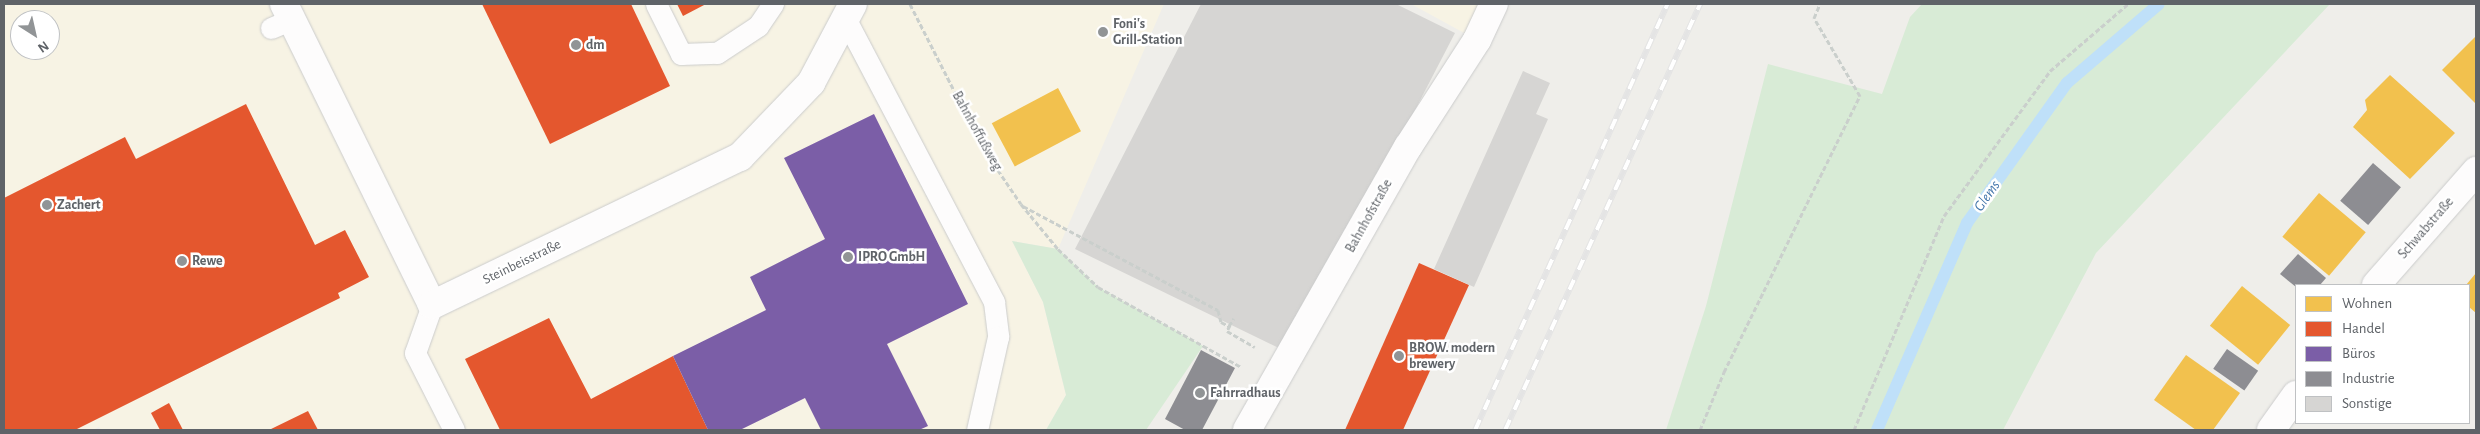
<!DOCTYPE html>
<meta charset="utf-8">
<style>
body{margin:0}
#map{position:relative;width:2480px;height:434px;overflow:hidden;background:#efeeea;font-family:"Alegreya Sans",sans-serif}
div>[style]{position:absolute}
[style*='--x']{left:calc(var(--x)*1px);top:calc(var(--y)*1px);width:calc(var(--w)*1px);rotate:calc(var(--a)*1deg)}
.commercial>*{inset:0;background:#f7f3e4}
.green>*{inset:0;background:#d8ebd6}
.homes>*{inset:0;background:#f2c14e;transform-origin:0 0}
.shops>*{inset:0;background:#e4572e}
.offices>*{inset:0;background:#7b5ea7}
.industry>*{inset:0;background:#8d8d92;transform-origin:0 0}
.stream>*{height:12px;margin:-6px;padding:0 6px;transform-origin:6px;border-radius:6px;background:#bfe0f9}
.building>*{inset:0;background:#d6d5d3}
.path>*{height:3px;margin-top:-1.5px;transform-origin:0;background:repeating-linear-gradient(90deg,#cacfcc 0 5px,transparent 0 7.5px)}
.roads{filter:drop-shadow(0 0 1px #cbcccc) drop-shadow(0 0 1px #cbcccc)}
.service>*{height:21px;margin:-10.5px;padding:0 10.5px;transform-origin:10.5px;border-radius:10.5px;background:#fdfcfc}
.minor>*{height:28px;margin:-14px;padding:0 14px;transform-origin:14px;border-radius:14px;background:#fdfcfc}
.tertiary>*{height:28px;margin:-14px;padding:0 14px;transform-origin:14px;border-radius:14px;background:#fdfcfc}
.rail>*{height:5.5px;margin-top:-2.75px;transform-origin:0;background:repeating-linear-gradient(90deg,#fff 0 11px,#e4e4e4 0 22px);box-sizing:border-box;border-block:1px solid #e4e4e4}
.dots>*{width:14px;height:14px;translate:-50% -50%;box-sizing:border-box;border:2px solid #fff;border-radius:50%}
span{translate:-50% -50%;white-space:nowrap;text-align:center;line-height:1.15;-webkit-text-stroke:5px #fff;paint-order:stroke}
.poi-label{font-size:14px;color:#5f6368;font-weight:700}
.left{translate:0 -50%;text-align:left}
.street-label{font-size:14px;color:#5f6368}
.water-label{font-size:15px;color:#4174aa;font-style:italic}
.frame{position:absolute;inset:0;border:5px solid #5f6368;pointer-events:none}
.legend{position:absolute;left:2295px;top:284px;width:175px;height:140px;box-sizing:border-box;background:#fff;border:1px solid #bfc1c3;margin:0;padding:6px 9px;list-style:none;font-size:15px;color:#5f6368}
.legend li{display:flex;align-items:center;gap:10px;height:25px}
.legend b{width:25px;border:1px solid #bfc1c3}
.north{position:absolute;left:10px;top:10px;width:50px;height:50px;box-sizing:border-box;background:#fff;border:1px solid #bfc1c3;border-radius:50%;rotate:145deg;font-size:14px;font-weight:700;line-height:20px;text-align:center;color:#5f6368}
.north::after{content:'';display:block;margin:auto;width:18px;height:22px;background:#919496;clip-path:polygon(50% 0,100% 100%,50% 72%,0 100%)}
</style>
<div id="map">
<div class="commercial">
<i style="clip-path:polygon(evenodd,4px 4px,1164px 4px,1058px 249px,1012px 241px,1043px 302px,1066px 395px,1046px 430px,101px 430px,99px 427px,93px 430px,4px 430px,4px 4px,20px 20px,50px 20px,50px 50px,20px 50px,20px 20px)"></i>
<i style="clip-path:polygon(1411px 4px,1494px 4px,1477px 40px)"></i>
</div>
<div class="green">
<i style="clip-path:polygon(1922px 4px,2330px 4px,2096px 253px,2003px 430px,1666px 430px,1706px 306px,1768px 64px,1882px 94px,1910px 17px)"></i>
<i style="clip-path:polygon(1012px 241px,1058px 249px,1098px 287px,1203px 346px,1146px 430px,1046px 430px,1066px 395px,1043px 302px)"></i>
</div>
<div class="homes">
<i style="clip-path:polygon(2476px 36px,2476px 104px,2442px 70px)"></i>
<i style="clip-path:polygon(2390px 75px,2455px 133px,2410px 179px,2353px 127px,2367px 110px,2365px 100px)"></i>
<i style="left:1058px;top:88px;width:49px;height:75px;rotate:62deg"></i>
<i style="left:2319px;top:193px;width:61px;height:57px;rotate:40deg"></i>
<i style="clip-path:polygon(2476px 273px,2476px 313px,2469px 307px,2469px 285px,2466px 285px)"></i>
<i style="left:2242px;top:286px;width:62px;height:51px;rotate:39deg"></i>
<i style="clip-path:polygon(2186px 355px,2240px 393px,2213px 430px,2196px 430px,2154px 400px)"></i>
</div>
<div class="shops">
<i style="clip-path:polygon(482px 4px,631px 4px,670px 86px,550px 144px)"></i>
<i style="clip-path:polygon(677px 4px,706px 4px,683px 16px)"></i>
<i style="clip-path:polygon(246px 104px,315px 245px,345px 230px,369px 277px,338px 293px,340px 298px,75px 430px,4px 430px,4px 198px,125px 137px,136px 159px)"></i>
<i style="clip-path:polygon(1419px 263px,1469px 285px,1403px 430px,1345px 430px)"></i>
<i style="clip-path:polygon(549px 318px,591px 399px,673px 356px,708px 430px,500px 430px,465px 359px)"></i>
<i style="clip-path:polygon(169px 403px,183px 430px,160px 430px,151px 413px)"></i>
<i style="clip-path:polygon(308px 411px,318px 430px,269px 430px)"></i>
</div>
<div class="offices">
<i style="clip-path:polygon(874px 114px,968px 304px,887px 344px,928px 426px,919px 430px,821px 430px,805px 398px,740px 430px,708px 430px,673px 356px,766px 310px,750px 277px,825px 239px,784px 158px)"></i>
</div>
<div class="industry">
<i style="left:2373px;top:163px;width:37px;height:50px;rotate:41deg"></i>
<i style="clip-path:polygon(2298px 254px,2326px 278px,2320px 285px,2296px 287px,2280px 274px)"></i>
<i style="left:2227px;top:349px;width:38px;height:24px;rotate:35deg"></i>
<i style="clip-path:polygon(1201px 350px,1235px 368px,1202px 430px,1185px 430px,1165px 419px)"></i>
</div>
<div class="stream">
<i style="--x:1877;--y:430;--w:226;--a:-66.5"></i>
<i style="--x:1967;--y:223;--w:172;--a:-54.5"></i>
<i style="--x:2067;--y:83;--w:121;--a:-40.7"></i>
</div>
<div class="building">
<i style="clip-path:polygon(1201px 4px,1396px 4px,1455px 33px,1400px 139px,1281px 349px,1075px 249px)"></i>
<i style="clip-path:polygon(1523px 71px,1550px 83px,1536px 114px,1548px 119px,1474px 287px,1434px 269px)"></i>
</div>
<div class="path">
<i style="--x:910;--y:4;--w:165;--a:63"></i>
<i style="--x:985;--y:151;--w:64;--a:55.8"></i>
<i style="--x:1021;--y:204;--w:58;--a:50.6"></i>
<i style="--x:1058;--y:249;--w:55;--a:43.5"></i>
<i style="--x:1098;--y:287;--w:164;--a:29.2"></i>
<i style="--x:1023;--y:206;--w:221;--a:28.1"></i>
<i style="--x:1218;--y:310;--w:12;--a:76"></i>
<i style="--x:1221;--y:322;--w:9;--a:27"></i>
<i style="--x:1229;--y:326;--w:9;--a:-58"></i>
<i style="--x:1230;--y:325;--w:7;--a:117"></i>
<i style="--x:1227;--y:331;--w:32;--a:30"></i>
<i style="--x:1700;--y:430;--w:63;--a:-67.5"></i>
<i style="--x:1724;--y:372;--w:308;--a:-63.8"></i>
<i style="--x:1860;--y:96;--w:91;--a:-120.5"></i>
<i style="--x:1814;--y:18;--w:15;--a:-67"></i>
<i style="--x:1854;--y:430;--w:232;--a:-67.2"></i>
<i style="--x:1944;--y:216;--w:180;--a:-53.8"></i>
<i style="--x:2050;--y:71;--w:103;--a:-40.7"></i>
</div>
<div class="roads">
<div class="service">
<i style="--x:656;--y:4;--w:56;--a:63.4"></i>
<i style="--x:681;--y:54;--w:36;--a:-2"></i>
<i style="--x:717;--y:53;--w:49;--a:-33.4"></i>
<i style="--x:758;--y:26;--w:27;--a:-56"></i>
<i style="--x:845;--y:18;--w:321;--a:62.3"></i>
<i style="--x:994;--y:302;--w:35;--a:83"></i>
<i style="--x:998;--y:337;--w:95;--a:102.7"></i>
<i style="--x:271;--y:28;--w:23;--a:-23"></i>
<i style="--x:432;--y:305;--w:51;--a:109.5"></i>
<i style="--x:415;--y:353;--w:86;--a:63.1"></i>
</div>
<div class="minor">
<i style="--x:284;--y:4;--w:335;--a:63.8"></i>
<i style="--x:432;--y:305;--w:342;--a:-25.7"></i>
<i style="--x:740;--y:157;--w:103;--a:-46.2"></i>
<i style="--x:811;--y:83;--w:89;--a:-62"></i>
<i style="--x:2376;--y:285;--w:152;--a:-48.7"></i>
<i style="--x:2271;--y:430;--w:43;--a:-54.5"></i>
</div>
<div class="tertiary">
<i style="--x:1247;--y:430;--w:326;--a:-60.4"></i>
<i style="--x:1408;--y:147;--w:127;--a:-57.2"></i>
<i style="--x:1477;--y:40;--w:40;--a:-65"></i>
</div>
</div>
<div class="rail">
<i style="--x:1475;--y:430;--w:467;--a:-65.7"></i>
<i style="--x:1505;--y:430;--w:469;--a:-65.4"></i>
</div>
<div class="dots">
<i style="left:1103px;top:32px;background:#919496"></i>
<i style="left:576px;top:45px;background:#919496"></i>
<i style="left:47px;top:205px;background:#919496"></i>
<i style="left:848px;top:257px;background:#919496"></i>
<i style="left:182px;top:261px;background:#919496"></i>
<i style="left:1399px;top:356px;background:#919496"></i>
<i style="left:1200px;top:393px;background:#919496"></i>
</div>
<div class="poi-label">
<span class="left" style="left:1113px;top:32px">Foni's<br>Grill-Station</span>
<span class="left" style="left:586px;top:45px">dm</span>
<span class="left" style="left:57px;top:205px">Zachert</span>
<span class="left" style="left:858px;top:257px">IPRO GmbH</span>
<span class="left" style="left:192px;top:261px">Rewe</span>
<span class="left" style="left:1409px;top:356px">BROW. modern<br>brewery</span>
<span class="left" style="left:1210px;top:393px">Fahrradhaus</span>
</div>
<div class="street-label">
<span style="left:977px;top:131px;rotate:61deg">Bahnhoffußweg</span>
<span style="left:1369px;top:216px;rotate:-61deg">Bahnhofstraße</span>
<span style="left:2426px;top:228px;rotate:-49deg">Schwabstraße</span>
<span style="left:522px;top:262px;rotate:-26deg">Steinbeisstraße</span>
</div>
<div class="water-label">
<span style="left:1987px;top:196px;rotate:-55deg">Glems</span>
</div>
<div class="frame"></div>
<ul class="legend">
<li><b style="height:14px;background:#f2c14e"></b>Wohnen</li>
<li><b style="height:14px;background:#e4572e"></b>Handel</li>
<li><b style="height:14px;background:#7b5ea7"></b>Büros</li>
<li><b style="height:14px;background:#8d8d92"></b>Industrie</li>
<li><b style="height:14px;background:#d6d5d3"></b>Sonstige</li>
</ul>
<div class="north">N</div>
</div>
